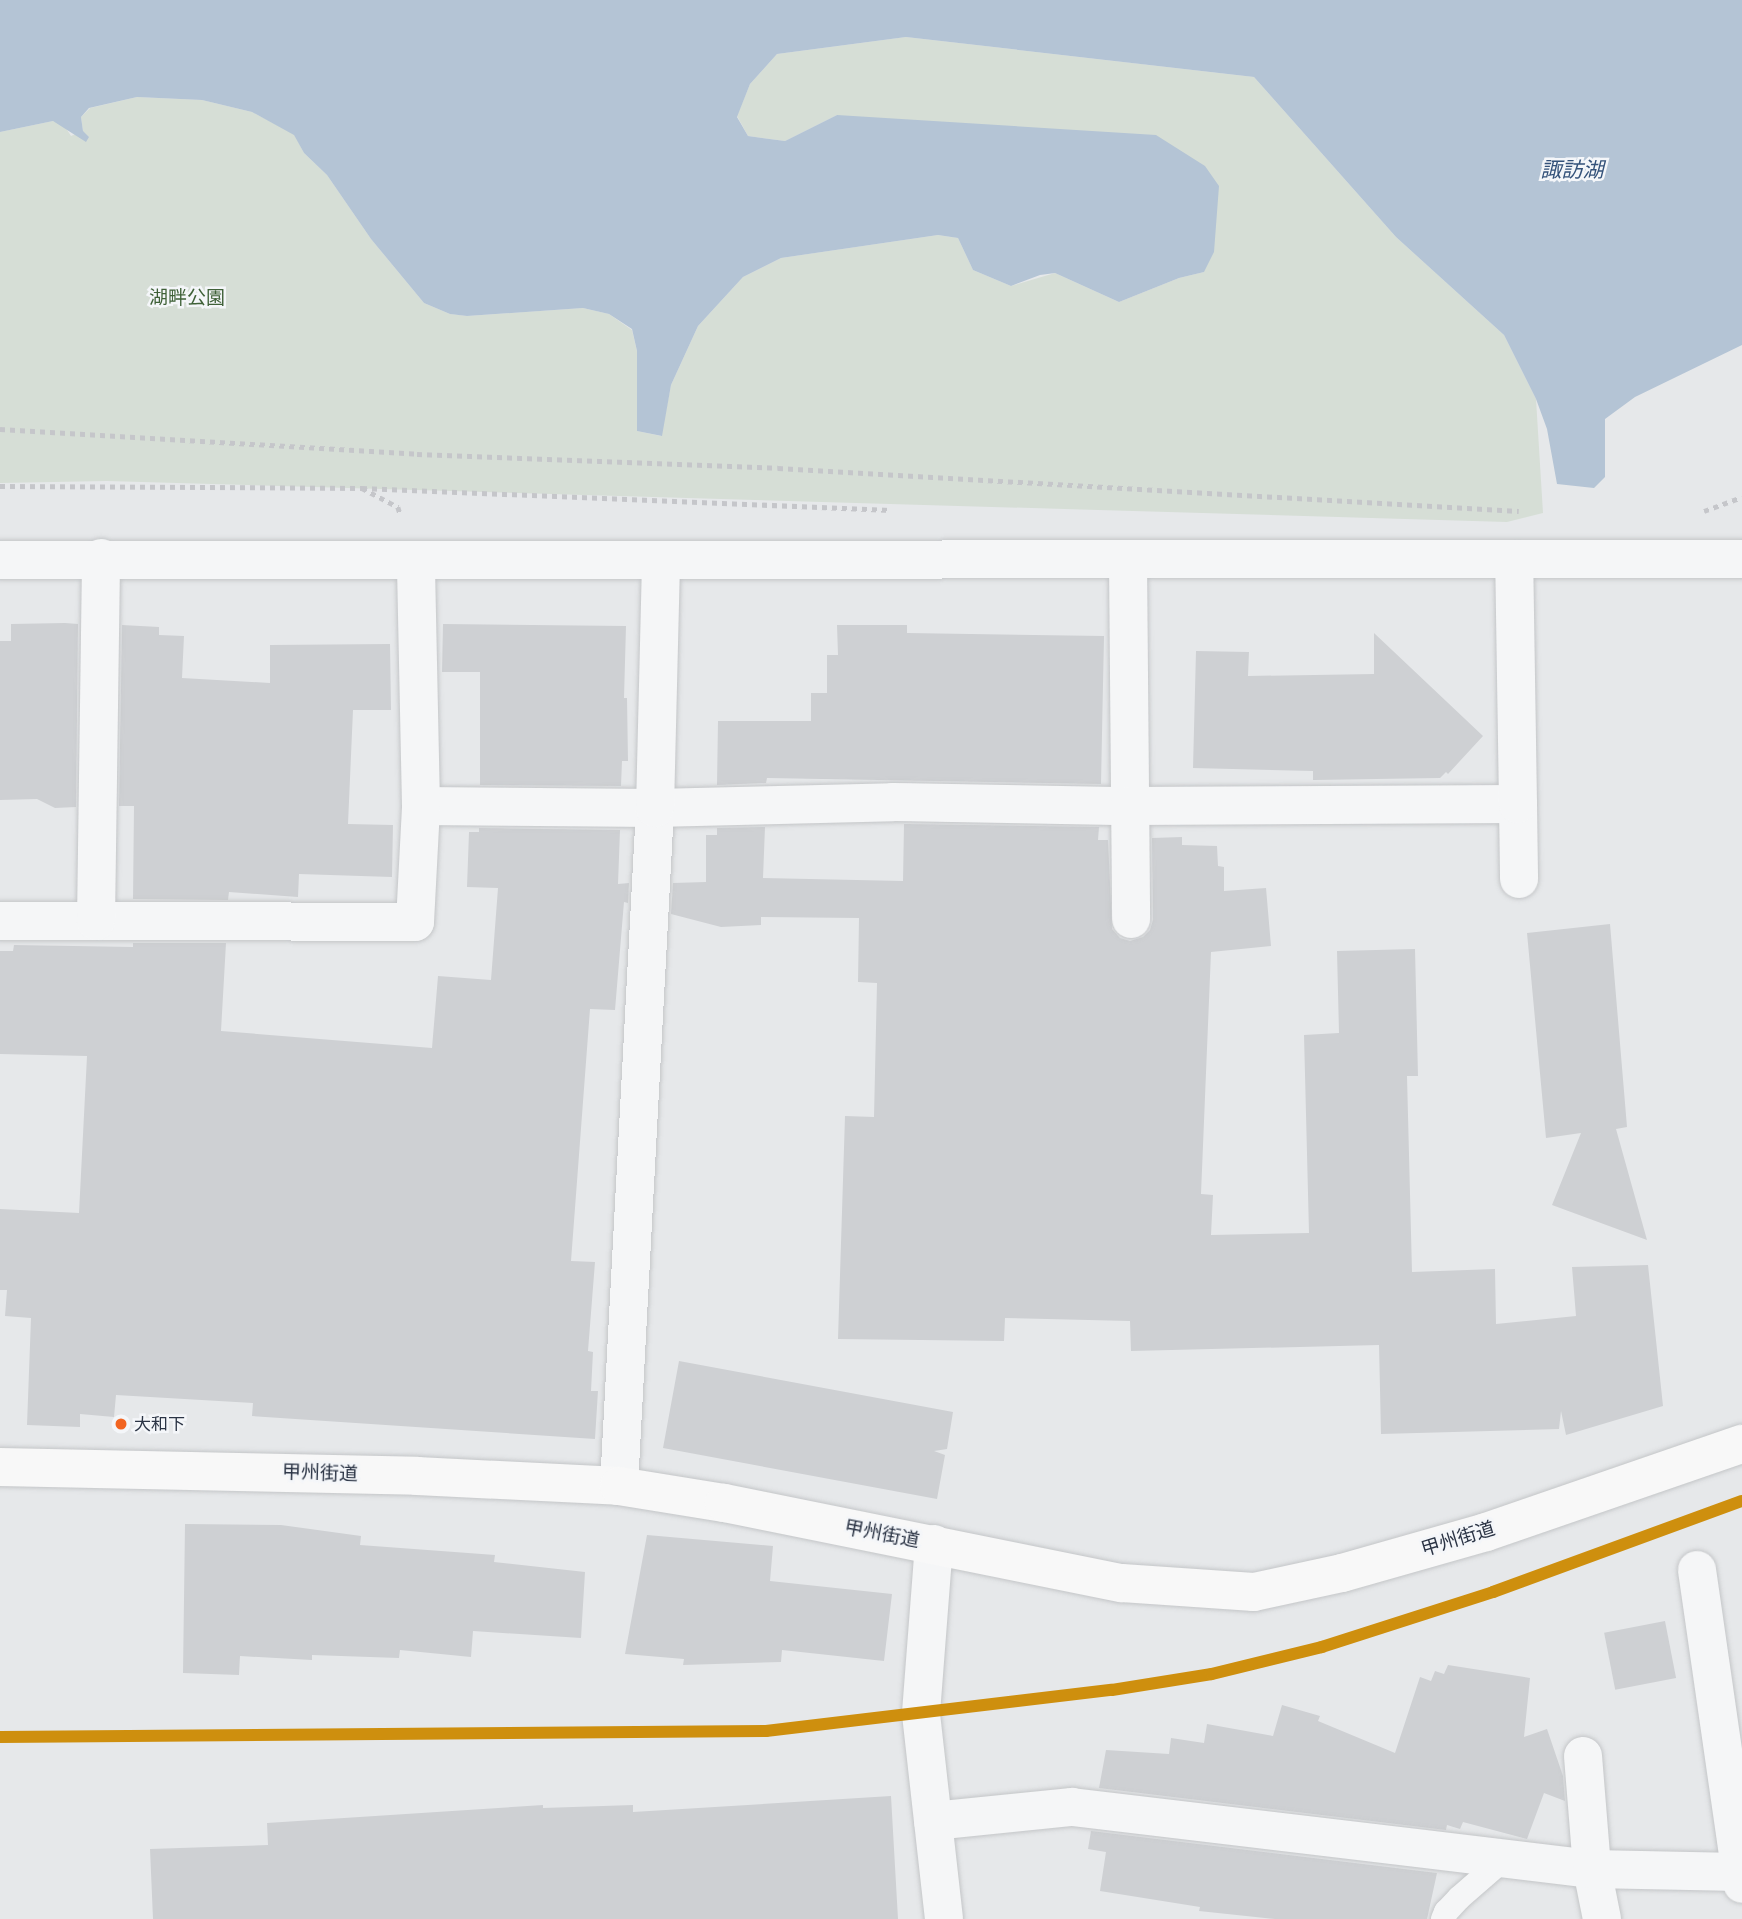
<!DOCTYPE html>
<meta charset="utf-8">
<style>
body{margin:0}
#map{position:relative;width:1742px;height:1919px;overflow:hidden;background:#e6e8ea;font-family:Quicksand,"Noto Sans JP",sans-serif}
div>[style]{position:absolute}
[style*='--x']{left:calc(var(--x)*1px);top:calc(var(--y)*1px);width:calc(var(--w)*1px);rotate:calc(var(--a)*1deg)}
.green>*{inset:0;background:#d6ded6}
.water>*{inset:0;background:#b4c4d5}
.building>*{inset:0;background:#ced0d3;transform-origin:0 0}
.path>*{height:4.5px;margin-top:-2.25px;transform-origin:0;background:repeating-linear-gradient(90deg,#c5c6ca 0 5px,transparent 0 10px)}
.roads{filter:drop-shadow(0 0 2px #c4c6c8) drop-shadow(0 0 2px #c4c6c8)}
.service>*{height:24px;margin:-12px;padding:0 12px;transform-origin:12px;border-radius:12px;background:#f5f6f7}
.minor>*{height:38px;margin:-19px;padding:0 19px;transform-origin:19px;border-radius:19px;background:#f5f6f7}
.tertiary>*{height:38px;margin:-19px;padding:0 19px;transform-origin:19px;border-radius:19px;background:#f5f6f7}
.trunk>*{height:38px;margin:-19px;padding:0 19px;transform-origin:19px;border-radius:19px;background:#f8f8f8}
.rail-1>*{height:12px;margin:-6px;padding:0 6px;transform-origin:6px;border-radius:6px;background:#ce8f0e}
.dots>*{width:19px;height:19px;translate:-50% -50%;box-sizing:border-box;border:4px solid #f4f6f9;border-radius:50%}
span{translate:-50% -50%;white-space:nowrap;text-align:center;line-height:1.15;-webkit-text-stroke:5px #f4f6f9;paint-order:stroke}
.bus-label{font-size:17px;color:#2b3445}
.left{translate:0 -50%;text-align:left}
.park-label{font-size:19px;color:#3f6138}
.street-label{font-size:19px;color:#2b3445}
.water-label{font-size:21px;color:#34527a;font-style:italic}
</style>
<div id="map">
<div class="green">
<i style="clip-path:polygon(906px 37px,1254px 77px,1396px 237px,1504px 335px,1536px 399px,1543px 513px,1507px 522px,107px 481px,0 483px,0 132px,53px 121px,64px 125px,71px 136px,83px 131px,81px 117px,90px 108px,137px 97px,202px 100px,252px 112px,294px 134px,304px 153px,327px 175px,371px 239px,424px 303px,450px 314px,467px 316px,583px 308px,609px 314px,632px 330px,637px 351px,637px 431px,661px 436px,671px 385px,698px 326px,743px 277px,781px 258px,938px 235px,958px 238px,973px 270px,1011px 286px,1055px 273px,1119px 302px,1179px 278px,1204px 272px,837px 115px,785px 141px,748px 136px,737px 116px,750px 84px,777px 54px)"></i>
</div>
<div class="water">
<i style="clip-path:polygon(0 0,1742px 0,1742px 345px,1635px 397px,1605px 419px,1605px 477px,1594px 488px,1557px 484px,1547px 429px,1536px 399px,1504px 335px,1396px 237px,1254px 77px,906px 37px,777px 54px,750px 84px,737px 117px,748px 136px,785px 141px,837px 115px,1156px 135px,1205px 166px,1219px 186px,1214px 252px,1204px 272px,1179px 278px,1119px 302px,1055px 273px,1040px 275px,1011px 286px,973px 270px,958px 238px,938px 235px,781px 258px,743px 277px,698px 326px,671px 385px,662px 436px,637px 431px,637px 351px,632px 329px,609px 314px,583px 308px,467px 316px,450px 314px,424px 303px,371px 239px,327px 175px,304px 153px,294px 135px,252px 112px,202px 100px,137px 97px,89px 108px,81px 117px,83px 131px,89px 137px,86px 142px,53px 121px,0 132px)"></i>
</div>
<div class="building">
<i style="clip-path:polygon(65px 623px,78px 624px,76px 807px,55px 808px,37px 799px,0 800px,0 641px,11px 641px,11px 624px)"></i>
<i style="clip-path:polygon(443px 624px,626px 626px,624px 698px,627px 698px,628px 761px,622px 761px,621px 786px,480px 785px,480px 672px,442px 672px)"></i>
<i style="clip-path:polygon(122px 625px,159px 627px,159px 635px,184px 636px,182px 678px,270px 683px,270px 645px,390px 644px,391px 710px,353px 710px,348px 824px,393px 825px,392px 877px,299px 874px,298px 897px,229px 892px,228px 900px,133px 899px,134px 806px,119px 806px)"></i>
<i style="clip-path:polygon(837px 625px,907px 625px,907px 633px,1104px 636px,1101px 784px,767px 778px,766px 783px,717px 785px,718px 721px,811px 721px,811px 693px,827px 693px,827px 655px,838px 655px)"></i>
<i style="clip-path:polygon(1374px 633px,1483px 736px,1448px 774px,1446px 772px,1440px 778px,1313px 780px,1313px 771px,1193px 768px,1196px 651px,1249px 652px,1248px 676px,1374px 674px)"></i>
<i style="clip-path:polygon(904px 824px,1099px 827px,1098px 840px,1108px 840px,1112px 929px,1120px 938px,1130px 941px,1143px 937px,1150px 930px,1153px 920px,1152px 838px,1182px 837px,1182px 845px,1217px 846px,1218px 866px,1224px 867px,1224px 891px,1266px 888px,1271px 946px,1211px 952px,1201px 1194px,1213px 1195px,1211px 1235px,1309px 1233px,1304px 1035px,1339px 1033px,1337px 951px,1415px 949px,1418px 1076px,1407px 1076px,1412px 1272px,1495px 1269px,1496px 1324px,1576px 1316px,1572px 1267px,1648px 1265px,1663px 1406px,1566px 1435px,1561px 1411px,1559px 1429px,1381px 1434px,1379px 1345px,1131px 1351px,1130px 1321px,1005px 1318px,1004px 1341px,838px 1339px,845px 1116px,874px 1117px,877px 983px,858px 982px,859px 918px,761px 917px,761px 925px,721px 927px,671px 914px,673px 883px,706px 882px,706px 835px,717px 835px,717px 828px,765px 827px,763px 878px,903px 881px)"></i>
<i style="clip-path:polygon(479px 828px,620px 830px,618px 884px,629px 883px,628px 903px,624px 902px,615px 1010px,590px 1009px,571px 1261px,595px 1262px,588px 1351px,593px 1352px,591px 1391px,598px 1391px,595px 1439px,252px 1416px,253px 1403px,116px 1395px,114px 1417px,80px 1414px,80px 1427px,27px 1425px,31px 1318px,5px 1316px,7px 1290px,0 1290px,0 1209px,79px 1213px,87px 1056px,0 1054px,0 951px,13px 951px,14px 945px,133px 947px,133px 943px,226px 943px,221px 1031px,432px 1048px,438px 976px,491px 980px,498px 888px,467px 887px,469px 832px,479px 832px)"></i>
<i style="clip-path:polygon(1610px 924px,1627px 1127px,1616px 1129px,1647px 1240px,1552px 1205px,1581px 1133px,1546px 1138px,1527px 933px)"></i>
<i style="clip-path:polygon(679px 1361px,953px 1412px,947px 1449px,934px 1451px,945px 1455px,937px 1499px,663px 1448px)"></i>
<i style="clip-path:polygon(185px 1524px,281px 1525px,361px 1536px,360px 1545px,495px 1555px,494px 1562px,585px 1572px,581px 1638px,473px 1631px,471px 1657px,400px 1650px,399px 1658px,312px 1655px,312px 1660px,240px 1656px,239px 1675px,183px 1673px)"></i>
<i style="clip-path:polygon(647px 1535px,773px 1546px,770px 1581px,892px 1594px,884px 1661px,782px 1650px,781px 1662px,683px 1665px,684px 1659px,625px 1654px)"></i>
<i style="left:1665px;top:1621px;width:58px;height:62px;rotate:79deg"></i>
<i style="clip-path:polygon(1448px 1665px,1530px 1678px,1524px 1737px,1547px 1729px,1563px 1776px,1565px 1801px,1544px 1793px,1527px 1839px,1463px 1822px,1460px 1829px,1447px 1825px,1446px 1830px,1099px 1788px,1106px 1750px,1169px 1754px,1171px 1738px,1204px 1743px,1207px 1724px,1273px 1736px,1282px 1705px,1320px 1716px,1318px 1721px,1395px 1753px,1420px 1677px,1431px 1681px,1435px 1671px,1444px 1674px)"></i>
<i style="clip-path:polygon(891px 1796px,898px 1919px,153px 1919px,150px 1849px,268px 1845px,267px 1823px,543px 1805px,543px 1808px,633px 1805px,633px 1812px)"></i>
<i style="clip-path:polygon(1091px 1831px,1437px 1873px,1427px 1919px,1275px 1919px,1199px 1911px,1200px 1907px,1100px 1891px,1106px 1852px,1088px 1849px)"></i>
</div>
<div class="path">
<i style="--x:0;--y:429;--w:418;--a:3.4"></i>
<i style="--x:417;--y:454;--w:361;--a:2.2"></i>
<i style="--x:778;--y:468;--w:742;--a:3.32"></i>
<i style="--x:0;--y:486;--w:362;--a:0.3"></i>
<i style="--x:362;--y:488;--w:41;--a:27.8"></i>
<i style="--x:398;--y:507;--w:9;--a:72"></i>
<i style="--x:362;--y:488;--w:529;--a:2.38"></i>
<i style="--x:1704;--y:511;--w:40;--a:-20.2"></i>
</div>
<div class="roads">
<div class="service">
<i style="--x:1443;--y:1919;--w:8;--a:-67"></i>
<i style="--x:1446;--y:1912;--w:19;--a:-47"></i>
<i style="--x:1459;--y:1898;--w:61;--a:-41"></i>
</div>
<div class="minor">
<i style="--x:1128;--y:560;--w:359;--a:89.5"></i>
<i style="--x:1518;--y:804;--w:75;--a:89.2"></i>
<i style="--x:421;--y:806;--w:234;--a:0.5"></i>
<i style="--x:655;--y:808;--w:238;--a:-1.4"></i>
<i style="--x:893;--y:802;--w:237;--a:1"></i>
<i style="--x:1130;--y:806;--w:388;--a:-0.3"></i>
<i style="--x:1518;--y:804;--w:245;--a:-90.9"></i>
<i style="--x:0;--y:921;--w:415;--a:0.1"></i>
<i style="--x:415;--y:922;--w:116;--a:-87"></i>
<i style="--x:421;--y:806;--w:246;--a:-91.2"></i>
<i style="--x:96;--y:921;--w:363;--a:-89.2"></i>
<i style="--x:619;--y:1486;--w:679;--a:-86.96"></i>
<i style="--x:655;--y:808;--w:246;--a:-88.6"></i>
<i style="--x:934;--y:1544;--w:170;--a:94.4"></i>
<i style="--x:921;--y:1714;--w:206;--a:83.6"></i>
<i style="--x:1697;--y:1570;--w:317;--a:81.8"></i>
<i style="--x:1583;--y:1756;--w:113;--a:85.4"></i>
<i style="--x:1592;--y:1869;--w:51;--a:78.7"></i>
<i style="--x:933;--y:1821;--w:140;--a:-5.8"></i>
<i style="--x:1072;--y:1807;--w:524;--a:6.8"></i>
<i style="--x:1592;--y:1869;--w:147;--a:1.2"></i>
</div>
<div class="tertiary">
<i style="--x:0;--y:560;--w:1742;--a:-0.03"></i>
</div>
<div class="trunk">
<i style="--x:0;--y:1467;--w:417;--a:1.2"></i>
<i style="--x:417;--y:1476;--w:202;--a:2.8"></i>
<i style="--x:619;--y:1486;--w:106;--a:9.2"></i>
<i style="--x:724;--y:1503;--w:406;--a:11.4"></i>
<i style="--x:1122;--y:1583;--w:132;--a:3.9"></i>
<i style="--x:1254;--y:1592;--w:90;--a:-12.2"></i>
<i style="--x:1342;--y:1573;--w:150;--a:-15.9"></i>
<i style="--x:1486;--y:1532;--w:271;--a:-19"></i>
</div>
</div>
<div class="rail-1">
<i style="--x:0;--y:1737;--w:766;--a:-0.45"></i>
<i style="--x:766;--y:1731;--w:348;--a:-6.8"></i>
<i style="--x:1112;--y:1690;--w:101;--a:-9.1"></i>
<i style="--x:1212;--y:1674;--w:113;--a:-13.8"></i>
<i style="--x:1322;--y:1647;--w:180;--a:-17.8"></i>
<i style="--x:1493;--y:1592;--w:265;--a:-20.1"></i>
</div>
<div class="dots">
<i style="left:121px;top:1424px;background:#f26522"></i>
</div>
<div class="bus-label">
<span class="left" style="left:134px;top:1424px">大和下</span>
</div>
<div class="park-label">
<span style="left:187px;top:298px">湖畔公園</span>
</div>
<div class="street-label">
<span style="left:320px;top:1473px;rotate:2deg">甲州街道</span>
<span style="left:882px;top:1534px;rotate:11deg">甲州街道</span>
<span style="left:1458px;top:1539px;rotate:-17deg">甲州街道</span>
</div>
<div class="water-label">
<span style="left:1572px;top:169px">諏訪湖</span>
</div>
</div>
